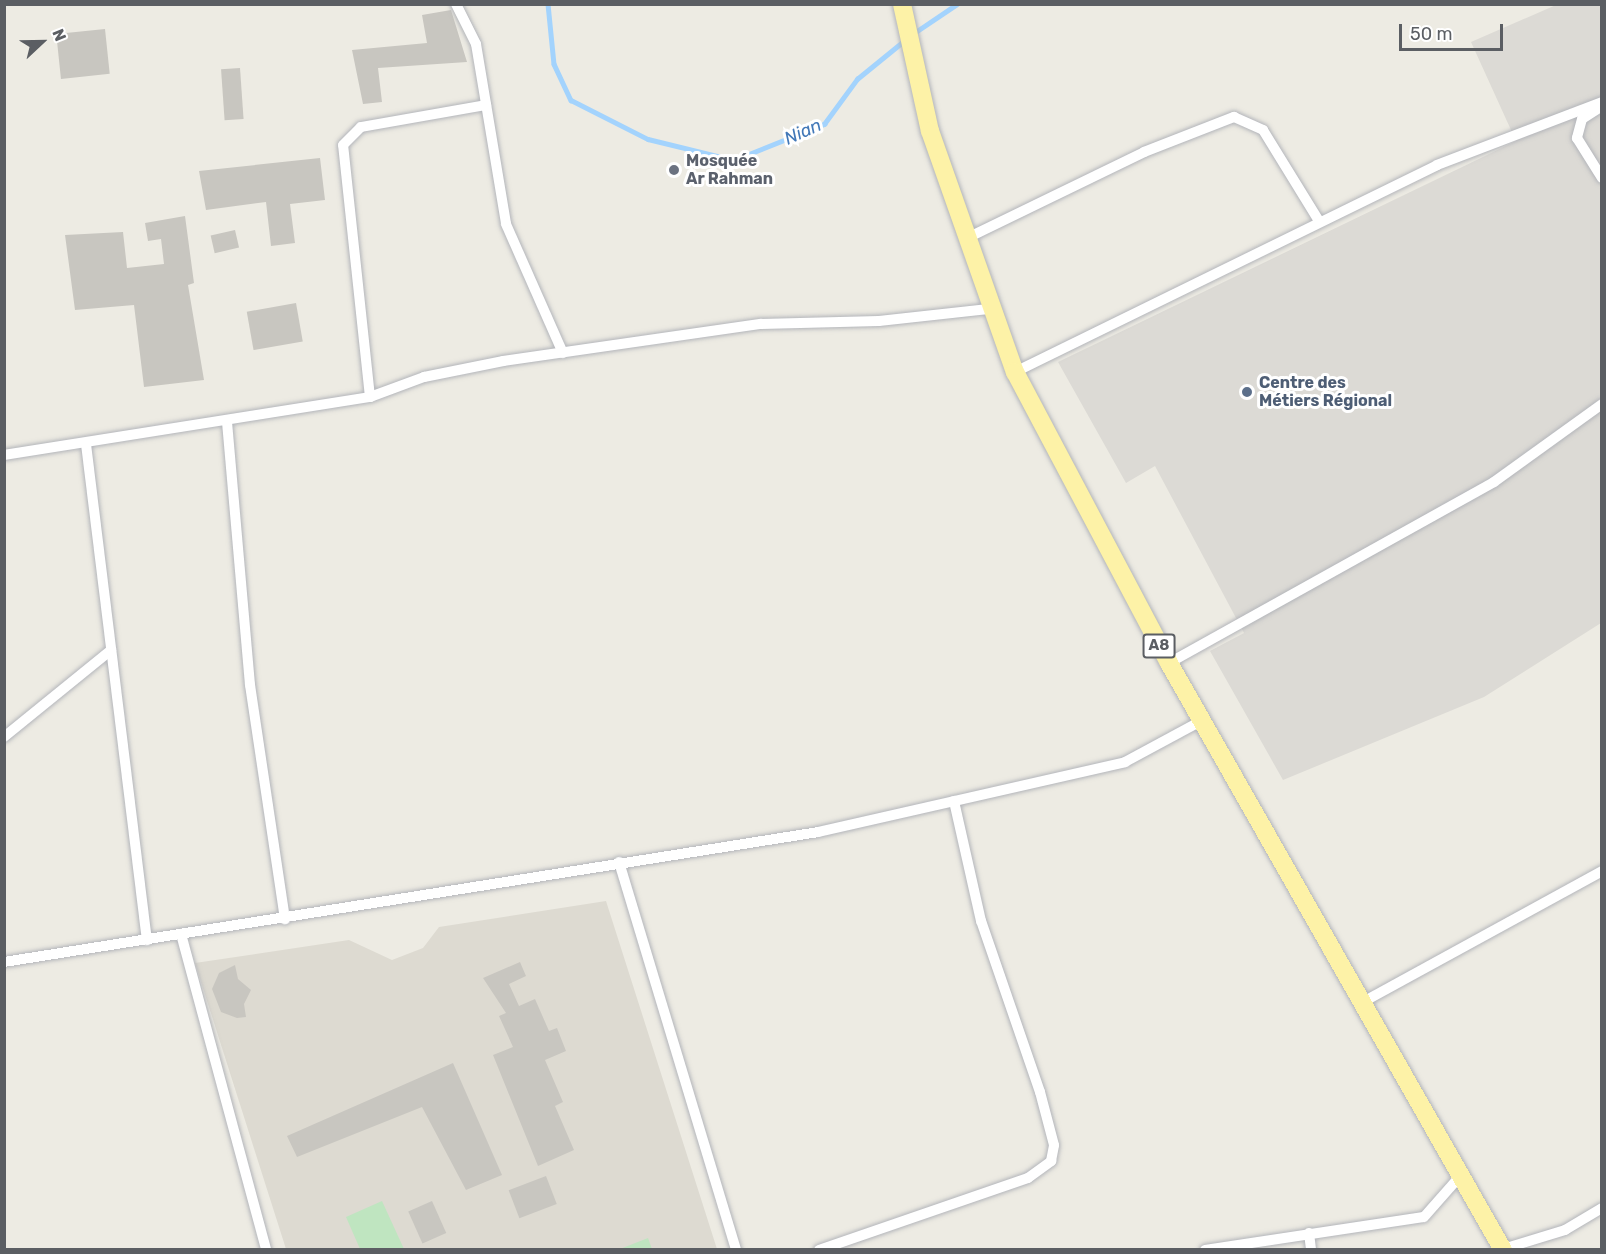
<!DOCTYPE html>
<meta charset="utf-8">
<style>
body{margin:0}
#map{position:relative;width:1606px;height:1254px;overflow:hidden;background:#edebe3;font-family:Rubik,sans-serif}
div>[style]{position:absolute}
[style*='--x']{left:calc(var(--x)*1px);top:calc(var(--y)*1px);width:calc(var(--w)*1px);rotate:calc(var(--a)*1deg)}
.industrial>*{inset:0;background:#dcdad5}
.education>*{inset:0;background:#dddad1}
.green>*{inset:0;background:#bfe5c0}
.stream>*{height:4.5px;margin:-2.25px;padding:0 2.25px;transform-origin:2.25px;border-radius:2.25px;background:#a3d3fd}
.building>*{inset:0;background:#c8c6c0;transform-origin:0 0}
.roads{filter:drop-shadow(0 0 2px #b3b5ba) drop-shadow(0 0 2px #b3b5ba)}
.street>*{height:10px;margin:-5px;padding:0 5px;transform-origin:5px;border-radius:5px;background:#fff}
.primary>*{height:18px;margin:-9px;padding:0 9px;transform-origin:9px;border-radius:9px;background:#fdf2a7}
.dots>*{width:16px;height:16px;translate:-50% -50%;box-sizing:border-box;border:3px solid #fff;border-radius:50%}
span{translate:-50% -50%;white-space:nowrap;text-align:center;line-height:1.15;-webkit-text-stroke:6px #fff;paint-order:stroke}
.shield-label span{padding:2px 4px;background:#fff;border:2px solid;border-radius:4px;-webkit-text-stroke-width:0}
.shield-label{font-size:15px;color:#5b5e63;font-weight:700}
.worship-label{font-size:16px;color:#5b616d;font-weight:700}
.left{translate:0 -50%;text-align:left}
.service-label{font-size:16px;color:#4e5e75;font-weight:700}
.water-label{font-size:18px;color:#4278b8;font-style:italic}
.frame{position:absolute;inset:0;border:6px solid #5b5e63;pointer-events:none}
.north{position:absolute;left:12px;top:12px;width:60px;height:60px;-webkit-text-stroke:4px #fff;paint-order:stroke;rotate:68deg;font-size:16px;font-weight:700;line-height:24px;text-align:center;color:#5b5e63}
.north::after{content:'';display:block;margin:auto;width:21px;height:27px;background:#5b5e63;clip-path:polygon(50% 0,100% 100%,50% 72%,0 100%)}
.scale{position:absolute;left:1399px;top:24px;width:104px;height:27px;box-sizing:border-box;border:3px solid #5b5e63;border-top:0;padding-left:8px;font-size:18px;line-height:21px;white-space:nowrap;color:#5b5e63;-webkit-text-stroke:4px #fff;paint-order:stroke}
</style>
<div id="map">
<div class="industrial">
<i style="clip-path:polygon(1556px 5px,1601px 5px,1601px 623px,1484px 697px,1283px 780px,1210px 651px,1244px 633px,1155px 466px,1126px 483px,1058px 362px,1516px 141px,1471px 42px)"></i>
</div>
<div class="education">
<i style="clip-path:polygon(606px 901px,717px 1249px,286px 1249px,195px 963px,349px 940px,392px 960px,423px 948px,439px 927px)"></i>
</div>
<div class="green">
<i style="clip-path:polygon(382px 1201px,404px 1249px,360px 1249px,346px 1217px)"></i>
<i style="clip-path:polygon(648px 1238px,652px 1249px,620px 1249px)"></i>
</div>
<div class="stream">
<i style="--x:548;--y:4;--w:60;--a:84.3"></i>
<i style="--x:554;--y:64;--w:40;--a:65"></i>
<i style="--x:571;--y:100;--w:86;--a:26.9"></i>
<i style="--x:648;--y:139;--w:80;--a:13.7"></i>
<i style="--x:726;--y:158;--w:13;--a:0"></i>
<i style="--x:739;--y:158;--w:92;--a:-21.8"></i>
<i style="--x:824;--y:124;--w:56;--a:-53.7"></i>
<i style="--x:857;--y:79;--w:62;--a:-39.1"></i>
<i style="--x:914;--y:33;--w:52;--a:-34"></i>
</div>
<div class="building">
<i style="clip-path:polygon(451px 10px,467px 62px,378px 68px,382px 102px,363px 104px,352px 50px,427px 43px,422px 15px)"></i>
<i style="left:105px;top:29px;width:45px;height:49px;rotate:84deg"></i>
<i style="left:240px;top:68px;width:51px;height:19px;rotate:86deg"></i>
<i style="clip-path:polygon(320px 158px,325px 200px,290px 204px,295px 243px,271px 246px,266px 202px,206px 210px,199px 171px)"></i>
<i style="clip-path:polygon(185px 216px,194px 283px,188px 285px,204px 380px,144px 387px,134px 305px,75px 310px,65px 235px,123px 232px,127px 268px,164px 264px,161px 239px,148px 241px,145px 223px)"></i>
<i style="left:235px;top:230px;width:18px;height:25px;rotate:77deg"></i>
<i style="left:296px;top:303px;width:39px;height:50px;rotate:80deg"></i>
<i style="clip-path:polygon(520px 962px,526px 976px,509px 984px,519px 1006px,535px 999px,549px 1031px,557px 1028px,566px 1051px,545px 1060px,563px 1102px,555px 1106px,574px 1150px,538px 1166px,493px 1055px,513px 1047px,499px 1016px,506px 1013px,483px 978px)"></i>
<i style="clip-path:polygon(235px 965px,238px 979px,251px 990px,244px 1004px,246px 1017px,237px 1018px,221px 1012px,212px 989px,219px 973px)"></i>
<i style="clip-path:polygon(453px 1063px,502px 1175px,466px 1190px,422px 1107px,297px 1157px,287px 1136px)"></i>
<i style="left:546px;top:1176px;width:30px;height:40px;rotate:69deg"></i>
<i style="left:432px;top:1201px;width:35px;height:26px;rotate:66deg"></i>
</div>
<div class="roads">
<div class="street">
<i style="--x:456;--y:4;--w:45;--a:63.4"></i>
<i style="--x:476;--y:44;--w:182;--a:80.5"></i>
<i style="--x:506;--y:224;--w:141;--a:66.2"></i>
<i style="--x:1599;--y:108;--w:20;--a:147"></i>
<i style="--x:1582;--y:119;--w:20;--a:105"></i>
<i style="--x:1577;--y:138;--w:47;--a:58"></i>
<i style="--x:965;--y:239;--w:199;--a:-25.9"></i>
<i style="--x:1144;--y:152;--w:97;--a:-21.3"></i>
<i style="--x:1234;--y:117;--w:32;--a:24"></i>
<i style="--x:1263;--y:130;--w:107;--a:58.4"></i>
<i style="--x:1015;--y:372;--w:470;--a:-26.1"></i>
<i style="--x:1437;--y:165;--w:177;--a:-20.9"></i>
<i style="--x:370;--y:397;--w:253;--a:-96.1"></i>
<i style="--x:343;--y:145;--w:25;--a:-45"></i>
<i style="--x:361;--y:127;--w:127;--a:-10"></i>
<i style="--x:227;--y:422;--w:264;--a:85"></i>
<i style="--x:250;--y:685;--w:237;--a:81.5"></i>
<i style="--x:86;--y:444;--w:500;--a:83"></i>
<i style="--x:4;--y:455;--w:371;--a:-9"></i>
<i style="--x:370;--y:397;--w:58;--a:-20.3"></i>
<i style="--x:424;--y:377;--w:81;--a:-11.4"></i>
<i style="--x:503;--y:361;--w:261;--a:-8.2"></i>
<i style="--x:761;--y:324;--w:118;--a:-1.5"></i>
<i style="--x:879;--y:321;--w:110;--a:-6.3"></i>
<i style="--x:1169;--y:663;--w:372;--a:-29.1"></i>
<i style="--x:1494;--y:482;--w:133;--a:-35.8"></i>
<i style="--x:4;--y:737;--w:138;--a:-39.1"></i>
<i style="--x:619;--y:862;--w:405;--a:73.2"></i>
<i style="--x:181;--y:934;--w:327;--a:74.9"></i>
<i style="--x:4;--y:962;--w:824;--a:-9.07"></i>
<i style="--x:818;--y:832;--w:315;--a:-12.8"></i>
<i style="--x:1125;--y:762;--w:89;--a:-28.3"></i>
<i style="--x:1363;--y:1002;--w:273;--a:-28.7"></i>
<i style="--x:1309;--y:1233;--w:17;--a:83"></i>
<i style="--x:1503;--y:1249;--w:65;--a:-17"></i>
<i style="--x:1565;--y:1230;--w:43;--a:-30.7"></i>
<i style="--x:819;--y:1250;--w:221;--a:-19"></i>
<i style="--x:1028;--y:1178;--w:29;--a:-36"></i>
<i style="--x:1051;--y:1161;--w:16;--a:-79"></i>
<i style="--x:1054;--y:1145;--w:55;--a:-104.8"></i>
<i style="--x:1040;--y:1092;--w:181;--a:-109"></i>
<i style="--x:981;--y:921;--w:123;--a:-102.7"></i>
<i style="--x:1205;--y:1250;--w:221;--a:-8.6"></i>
<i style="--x:1424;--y:1217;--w:56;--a:-48.6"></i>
</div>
<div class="primary">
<i style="--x:902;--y:4;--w:130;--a:77.6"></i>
<i style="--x:930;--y:131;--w:256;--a:70.6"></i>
<i style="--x:1015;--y:372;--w:329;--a:62.1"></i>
<i style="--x:1169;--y:663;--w:675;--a:60.36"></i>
</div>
</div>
<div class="dots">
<i style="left:674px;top:170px;background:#6b7280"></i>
<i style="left:1247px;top:392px;background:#5c6f8a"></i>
</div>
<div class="shield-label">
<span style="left:1159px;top:646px">A8</span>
</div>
<div class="worship-label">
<span class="left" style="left:686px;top:170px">Mosquée<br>Ar Rahman</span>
</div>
<div class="service-label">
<span class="left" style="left:1259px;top:392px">Centre des<br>Métiers Régional</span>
</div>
<div class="water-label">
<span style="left:803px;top:132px;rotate:-24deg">Nian</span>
</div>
<div class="frame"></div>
<div class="north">N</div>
<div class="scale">50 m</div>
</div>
